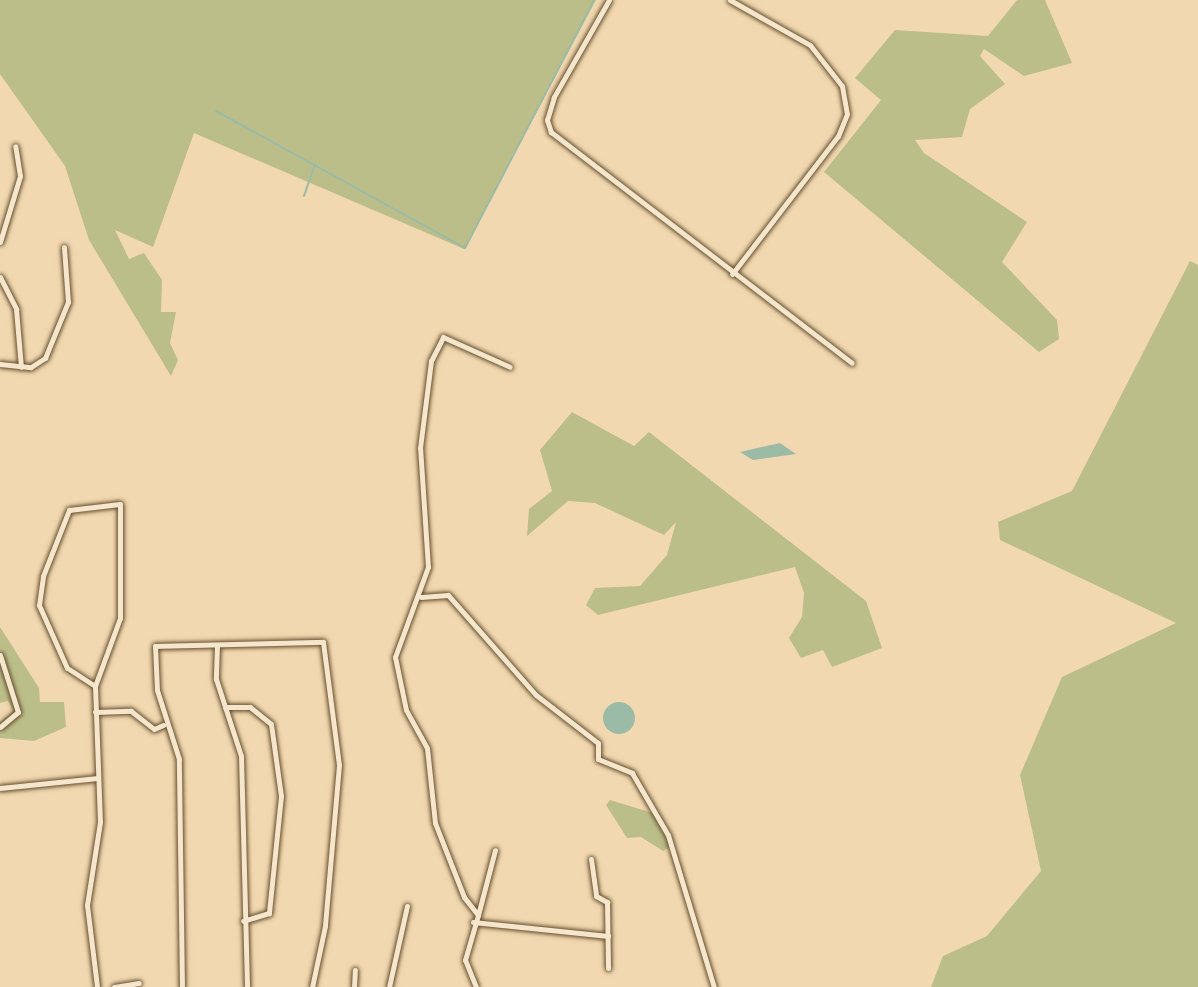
<!DOCTYPE html>
<style>
body{margin:0}
#map{position:relative;width:1198px;height:987px;overflow:hidden;background:#f1d8b0;font-family:Vollkorn,serif}
div>[style]{position:absolute}
[style*='--x']{left:calc(var(--x)*1px);top:calc(var(--y)*1px);width:calc(var(--w)*1px);rotate:calc(var(--a)*1deg)}
.green>*{inset:0;background:#bcbe8a}
.water>*{inset:0;background:#9cbba6}
.round{border-radius:50%}
.stream>*{height:2px;margin:-1px;padding:0 1px;transform-origin:1px;border-radius:1px;background:#9cbba6}
.roads{filter:drop-shadow(0 0 2px #654e2e) drop-shadow(0 0 2px #654e2e)}
.street>*{height:5px;margin:-2.5px;padding:0 2.5px;transform-origin:2.5px;border-radius:2.5px;background:#f6e6cc}
span{translate:-50% -50%;white-space:nowrap;text-align:center;line-height:1.15;-webkit-text-stroke:7px #f6e6cc;paint-order:stroke}
</style>
<div id="map">
<div class="green">
<i style="clip-path:polygon(0 0,596px 0,464px 249px,194px 133px,153px 247px,115px 230px,129px 259px,144px 253px,162px 280px,161px 312px,176px 312px,170px 343px,178px 360px,171px 376px,89px 240px,65px 166px,0 74px)"></i>
<i style="clip-path:polygon(1017px 0,1045px 0,1072px 63px,1024px 76px,984px 49px,980px 56px,1005px 84px,970px 109px,962px 137px,915px 140px,924px 153px,1027px 222px,1002px 262px,1057px 320px,1059px 339px,1039px 352px,824px 172px,881px 100px,855px 78px,895px 30px,988px 36px)"></i>
<i style="clip-path:polygon(1190px 261px,1198px 265px,1198px 987px,931px 987px,943px 956px,987px 936px,1041px 871px,1020px 775px,1062px 677px,1176px 623px,1000px 540px,998px 522px,1072px 491px)"></i>
<i style="clip-path:polygon(572px 412px,634px 446px,649px 432px,866px 601px,882px 648px,832px 667px,823px 650px,801px 658px,789px 638px,802px 617px,804px 593px,795px 567px,598px 615px,586px 605px,595px 588px,640px 586px,667px 555px,676px 522px,664px 535px,595px 503px,568px 501px,527px 536px,529px 509px,552px 491px,540px 450px)"></i>
<i style="clip-path:polygon(0 627px,39px 688px,40px 702px,64px 702px,66px 727px,34px 741px,0 738px,0 722px,14px 711px,8px 701px,0 703px)"></i>
<i style="clip-path:polygon(610px 800px,656px 814px,670px 847px,663px 851px,641px 837px,627px 838px,606px 805px)"></i>
</div>
<div class="water">
<i style="clip-path:polygon(780px 443px,796px 454px,753px 460px,740px 452px)"></i>
<i class="round" style="left:603px;top:702px;width:32px;height:32px"></i>
</div>
<div class="stream">
<i style="--x:216;--y:111;--w:284;--a:28.8"></i>
<i style="--x:465;--y:248;--w:280;--a:-62.5"></i>
<i style="--x:304;--y:196;--w:34;--a:-71"></i>
</div>
<div class="roads">
<div class="street">
<i style="--x:609;--y:0;--w:112;--a:119.6"></i>
<i style="--x:554;--y:97;--w:24;--a:107"></i>
<i style="--x:547;--y:120;--w:13;--a:72"></i>
<i style="--x:551;--y:132;--w:379;--a:37.5"></i>
<i style="--x:730;--y:0;--w:92;--a:29.4"></i>
<i style="--x:810;--y:45;--w:52;--a:52"></i>
<i style="--x:842;--y:86;--w:28;--a:80"></i>
<i style="--x:847;--y:114;--w:24;--a:112"></i>
<i style="--x:838;--y:136;--w:174;--a:127.5"></i>
<i style="--x:0;--y:242;--w:69;--a:-73.1"></i>
<i style="--x:20;--y:176;--w:30;--a:-99"></i>
<i style="--x:0;--y:277;--w:36;--a:63"></i>
<i style="--x:16;--y:309;--w:58;--a:85.1"></i>
<i style="--x:0;--y:364;--w:31;--a:6"></i>
<i style="--x:31;--y:367;--w:17;--a:-33"></i>
<i style="--x:45;--y:358;--w:61;--a:-67.7"></i>
<i style="--x:68;--y:302;--w:55;--a:-94.2"></i>
<i style="--x:421;--y:597;--w:27;--a:-4"></i>
<i style="--x:448;--y:595;--w:133;--a:48.7"></i>
<i style="--x:536;--y:695;--w:78;--a:37.7"></i>
<i style="--x:598;--y:743;--w:16;--a:90"></i>
<i style="--x:598;--y:759;--w:37;--a:22"></i>
<i style="--x:632;--y:773;--w:72;--a:59.9"></i>
<i style="--x:668;--y:835;--w:159;--a:73.2"></i>
<i style="--x:217;--y:645;--w:34;--a:92"></i>
<i style="--x:216;--y:679;--w:81;--a:72"></i>
<i style="--x:241;--y:756;--w:231;--a:88.5"></i>
<i style="--x:0;--y:655;--w:60;--a:72.5"></i>
<i style="--x:18;--y:712;--w:23;--a:140"></i>
<i style="--x:95;--y:686;--w:33;--a:-147"></i>
<i style="--x:67;--y:668;--w:69;--a:-114"></i>
<i style="--x:39;--y:605;--w:29;--a:-82"></i>
<i style="--x:43;--y:576;--w:71;--a:-68.5"></i>
<i style="--x:69;--y:510;--w:51;--a:-6.7"></i>
<i style="--x:120;--y:504;--w:114;--a:90"></i>
<i style="--x:120;--y:618;--w:72;--a:110.2"></i>
<i style="--x:95;--y:686;--w:136;--a:87.9"></i>
<i style="--x:100;--y:822;--w:84;--a:98.9"></i>
<i style="--x:87;--y:905;--w:83;--a:83"></i>
<i style="--x:225;--y:707;--w:25;--a:0"></i>
<i style="--x:250;--y:707;--w:27;--a:39"></i>
<i style="--x:271;--y:724;--w:73;--a:82.1"></i>
<i style="--x:281;--y:796;--w:118;--a:95.9"></i>
<i style="--x:269;--y:913;--w:27;--a:163"></i>
<i style="--x:95;--y:712;--w:36;--a:-2"></i>
<i style="--x:131;--y:711;--w:29;--a:38"></i>
<i style="--x:154;--y:729;--w:10;--a:-24"></i>
<i style="--x:0;--y:788;--w:98;--a:-5.9"></i>
<i style="--x:591;--y:859;--w:37;--a:82"></i>
<i style="--x:596;--y:896;--w:13;--a:29"></i>
<i style="--x:607;--y:902;--w:66;--a:89.1"></i>
<i style="--x:478;--y:915;--w:67;--a:-75.3"></i>
<i style="--x:473;--y:922;--w:136;--a:5.9"></i>
<i style="--x:114;--y:987;--w:25;--a:-9"></i>
<i style="--x:182;--y:987;--w:228;--a:-90.8"></i>
<i style="--x:179;--y:759;--w:72;--a:-107.7"></i>
<i style="--x:157;--y:690;--w:44;--a:-92.6"></i>
<i style="--x:155;--y:646;--w:168;--a:-1.4"></i>
<i style="--x:323;--y:642;--w:124;--a:82.6"></i>
<i style="--x:339;--y:765;--w:162;--a:95"></i>
<i style="--x:325;--y:926;--w:62;--a:102"></i>
<i style="--x:354;--y:987;--w:17;--a:-87"></i>
<i style="--x:389;--y:987;--w:83;--a:-77.5"></i>
<i style="--x:476;--y:987;--w:29;--a:-112"></i>
<i style="--x:465;--y:960;--w:47;--a:-73.9"></i>
<i style="--x:478;--y:915;--w:23;--a:-128"></i>
<i style="--x:464;--y:897;--w:79;--a:-111.4"></i>
<i style="--x:435;--y:823;--w:75;--a:-96.1"></i>
<i style="--x:427;--y:748;--w:43;--a:-118.9"></i>
<i style="--x:406;--y:710;--w:54;--a:-101.7"></i>
<i style="--x:395;--y:657;--w:96;--a:-69.9"></i>
<i style="--x:428;--y:567;--w:119;--a:-93.8"></i>
<i style="--x:420;--y:448;--w:88;--a:-82.8"></i>
<i style="--x:431;--y:361;--w:27;--a:-63"></i>
<i style="--x:443;--y:337;--w:73;--a:24.1"></i>
</div>
</div>
</div>
